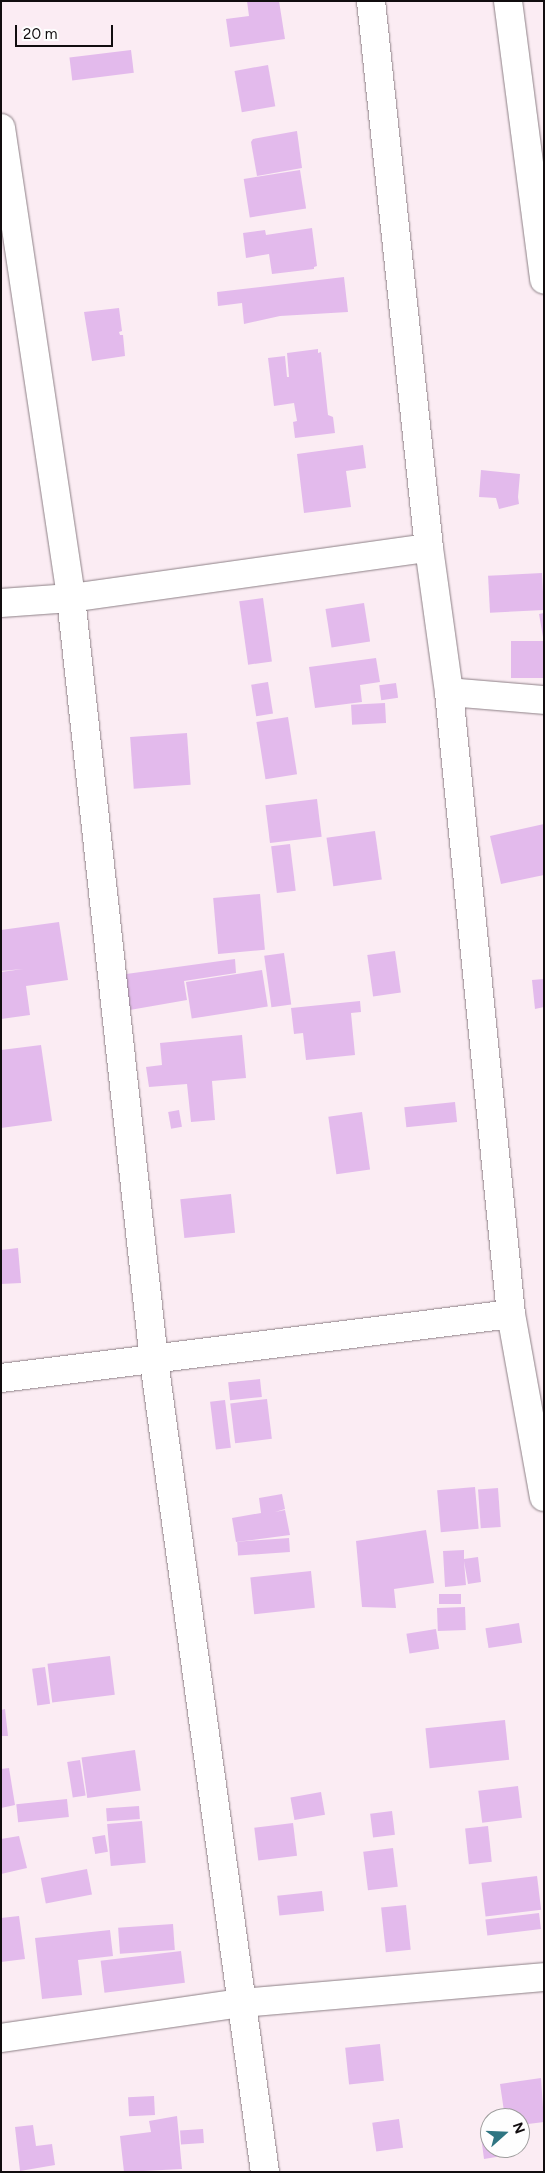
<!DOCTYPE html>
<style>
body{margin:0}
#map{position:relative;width:545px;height:2173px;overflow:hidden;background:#fbecf3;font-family:Figtree,sans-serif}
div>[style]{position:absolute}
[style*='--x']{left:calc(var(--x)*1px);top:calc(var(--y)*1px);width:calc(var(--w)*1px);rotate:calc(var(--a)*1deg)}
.building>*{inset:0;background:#e3baec;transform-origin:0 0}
.roads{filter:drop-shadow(0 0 1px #8d8086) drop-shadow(0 0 1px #8d8086)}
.minor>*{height:28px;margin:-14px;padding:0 14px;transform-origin:14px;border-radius:14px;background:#fff}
span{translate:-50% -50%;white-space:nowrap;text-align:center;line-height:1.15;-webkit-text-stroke:4px #fefefe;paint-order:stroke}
.frame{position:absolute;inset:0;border:2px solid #110d0f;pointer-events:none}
.north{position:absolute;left:480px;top:2108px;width:50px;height:50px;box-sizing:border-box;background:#fefefe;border:1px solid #9f9e9e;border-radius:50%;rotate:70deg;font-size:14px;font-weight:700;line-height:20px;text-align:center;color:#110d0f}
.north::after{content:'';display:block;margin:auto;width:18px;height:22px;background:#2f7582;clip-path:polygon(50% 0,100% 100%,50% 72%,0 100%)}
.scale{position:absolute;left:15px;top:25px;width:98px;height:22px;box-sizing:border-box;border:2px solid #110d0f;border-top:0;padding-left:6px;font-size:15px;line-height:18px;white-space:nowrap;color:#110d0f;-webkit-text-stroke:4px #fefefe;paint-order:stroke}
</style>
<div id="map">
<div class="building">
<i style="clip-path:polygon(247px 1px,279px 1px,285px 39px,230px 47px,226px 19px,249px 16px)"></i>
<i style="left:131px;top:50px;width:23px;height:62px;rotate:83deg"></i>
<i style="left:268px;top:65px;width:42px;height:34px;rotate:80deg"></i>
<i style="clip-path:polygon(297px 131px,302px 168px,257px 176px,251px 142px,253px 139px)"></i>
<i style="left:300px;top:170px;width:39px;height:57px;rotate:81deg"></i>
<i style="clip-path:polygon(312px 228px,317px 266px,314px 267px,314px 269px,272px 274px,269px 254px,246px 258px,243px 233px,265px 230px,266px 235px)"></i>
<i style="clip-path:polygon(344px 277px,348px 312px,280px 316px,244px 324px,242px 303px,218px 306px,217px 292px)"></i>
<i style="clip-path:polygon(119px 308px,122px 331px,119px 332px,120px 335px,123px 335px,125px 356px,92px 361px,84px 312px)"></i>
<i style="clip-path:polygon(318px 349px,318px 353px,321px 352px,328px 415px,333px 417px,335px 433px,295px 438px,293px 422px,297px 421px,294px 403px,274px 406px,268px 358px,285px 356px,287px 377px,289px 377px,287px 353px)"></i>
<i style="clip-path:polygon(363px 445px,366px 468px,346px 471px,351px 507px,304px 513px,297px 454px)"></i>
<i style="clip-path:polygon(481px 470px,520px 474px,518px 497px,519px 504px,499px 509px,496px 498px,479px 497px)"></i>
<i style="left:542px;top:573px;width:37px;height:54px;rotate:87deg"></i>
<i style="left:263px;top:598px;width:64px;height:24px;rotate:82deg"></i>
<i style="left:364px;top:603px;width:39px;height:39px;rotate:81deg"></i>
<i style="clip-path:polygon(544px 613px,544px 637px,543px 637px,539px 614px)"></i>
<i style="left:544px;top:641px;width:37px;height:33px;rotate:90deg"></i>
<i style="clip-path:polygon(376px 658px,380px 682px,360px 685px,362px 702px,315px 708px,309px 667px)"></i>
<i style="left:268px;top:682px;width:32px;height:17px;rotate:81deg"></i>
<i style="left:396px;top:683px;width:15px;height:17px;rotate:82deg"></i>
<i style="left:385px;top:703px;width:20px;height:34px;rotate:87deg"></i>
<i style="left:288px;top:717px;width:58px;height:32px;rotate:81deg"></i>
<i style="left:187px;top:733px;width:52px;height:57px;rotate:86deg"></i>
<i style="left:317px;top:799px;width:38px;height:52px;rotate:83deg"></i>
<i style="clip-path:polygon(544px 824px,544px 875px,501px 884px,490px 836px)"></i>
<i style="left:375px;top:831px;width:49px;height:49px;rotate:82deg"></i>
<i style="left:290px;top:844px;width:47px;height:19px;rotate:83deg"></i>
<i style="left:260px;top:894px;width:56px;height:47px;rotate:85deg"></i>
<i style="clip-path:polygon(59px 922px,68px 980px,26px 986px,30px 1015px,1px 1019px,1px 972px,23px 969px,1px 971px,1px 930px)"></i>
<i style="left:395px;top:951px;width:42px;height:28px;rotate:82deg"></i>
<i style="left:284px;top:953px;width:52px;height:20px;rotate:82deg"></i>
<i style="clip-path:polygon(235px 959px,236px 973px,184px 981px,187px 1000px,124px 1011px,119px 975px)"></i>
<i style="left:262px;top:970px;width:37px;height:77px;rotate:81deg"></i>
<i style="clip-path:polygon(544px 979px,544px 1007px,535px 1009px,532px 980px)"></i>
<i style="clip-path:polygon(360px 1001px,361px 1012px,351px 1013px,355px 1055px,306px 1060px,303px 1033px,294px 1034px,291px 1008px)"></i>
<i style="clip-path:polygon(242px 1035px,246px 1078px,212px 1081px,215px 1120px,191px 1122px,187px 1084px,149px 1087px,146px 1067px,162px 1065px,160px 1043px)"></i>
<i style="clip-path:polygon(41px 1045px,52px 1121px,1px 1128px,1px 1050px)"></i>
<i style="left:455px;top:1102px;width:20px;height:51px;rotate:84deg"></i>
<i style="left:179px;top:1110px;width:17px;height:11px;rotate:80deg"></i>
<i style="left:362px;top:1112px;width:58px;height:34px;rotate:82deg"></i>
<i style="left:231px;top:1194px;width:39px;height:51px;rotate:84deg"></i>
<i style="clip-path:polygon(18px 1248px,21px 1283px,1px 1284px,1px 1250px)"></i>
<i style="left:260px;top:1379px;width:18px;height:32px;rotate:84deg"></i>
<i style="left:267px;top:1399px;width:40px;height:37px;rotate:83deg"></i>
<i style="left:225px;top:1400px;width:48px;height:15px;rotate:83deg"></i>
<i style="left:475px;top:1487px;width:42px;height:38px;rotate:85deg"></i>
<i style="left:498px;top:1488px;width:39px;height:20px;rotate:86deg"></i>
<i style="clip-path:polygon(282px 1494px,285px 1509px,275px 1512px,285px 1510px,290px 1535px,236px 1542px,232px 1518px,261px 1513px,259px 1498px)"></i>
<i style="clip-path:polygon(426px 1530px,434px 1583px,394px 1589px,396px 1608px,362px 1607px,356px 1541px)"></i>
<i style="left:289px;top:1538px;width:14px;height:52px;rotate:86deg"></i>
<i style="clip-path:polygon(464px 1550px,464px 1559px,478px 1557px,481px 1582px,468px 1584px,464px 1561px,466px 1585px,445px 1587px,443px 1551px)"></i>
<i style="left:311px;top:1571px;width:37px;height:61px;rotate:84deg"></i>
<i style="left:439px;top:1594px;width:22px;height:10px"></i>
<i style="left:465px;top:1607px;width:23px;height:28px;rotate:88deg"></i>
<i style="left:519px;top:1623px;width:20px;height:34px;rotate:81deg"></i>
<i style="left:436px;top:1629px;width:20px;height:30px;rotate:81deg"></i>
<i style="left:110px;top:1656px;width:39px;height:63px;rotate:83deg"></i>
<i style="left:45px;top:1667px;width:37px;height:13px;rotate:82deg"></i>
<i style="clip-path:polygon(5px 1709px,8px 1736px,1px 1736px,1px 1710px)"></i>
<i style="left:505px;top:1720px;width:40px;height:80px;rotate:84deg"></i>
<i style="left:135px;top:1750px;width:41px;height:54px;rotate:82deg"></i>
<i style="left:80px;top:1760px;width:36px;height:13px;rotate:81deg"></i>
<i style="clip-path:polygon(9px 1768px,15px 1805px,1px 1808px,1px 1769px)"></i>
<i style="left:518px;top:1786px;width:32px;height:40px;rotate:83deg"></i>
<i style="left:321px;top:1792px;width:23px;height:31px;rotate:80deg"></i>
<i style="left:67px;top:1799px;width:18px;height:51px;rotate:84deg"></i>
<i style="left:139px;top:1806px;width:13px;height:33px;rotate:86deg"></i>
<i style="left:392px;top:1811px;width:24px;height:22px;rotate:83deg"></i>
<i style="left:142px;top:1821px;width:42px;height:35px;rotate:85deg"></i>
<i style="left:293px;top:1823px;width:33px;height:39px;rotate:83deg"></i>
<i style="left:488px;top:1826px;width:36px;height:23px;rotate:84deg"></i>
<i style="left:105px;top:1835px;width:17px;height:13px;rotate:80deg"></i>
<i style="clip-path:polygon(19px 1836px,27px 1868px,1px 1874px,1px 1839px)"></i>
<i style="left:393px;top:1848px;width:39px;height:30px;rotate:83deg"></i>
<i style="left:87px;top:1869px;width:26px;height:47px;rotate:79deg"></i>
<i style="left:537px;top:1876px;width:34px;height:56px;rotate:83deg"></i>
<i style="left:322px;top:1891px;width:20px;height:45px;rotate:84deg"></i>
<i style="left:406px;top:1905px;width:45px;height:25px;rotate:84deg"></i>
<i style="left:539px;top:1913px;width:16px;height:54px;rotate:83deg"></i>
<i style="clip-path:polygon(19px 1916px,25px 1959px,1px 1962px,1px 1918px)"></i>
<i style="left:173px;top:1924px;width:26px;height:55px;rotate:86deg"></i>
<i style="clip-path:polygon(110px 1930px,113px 1956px,78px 1960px,82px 1995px,42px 1999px,35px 1938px)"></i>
<i style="left:181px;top:1951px;width:32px;height:81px;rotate:83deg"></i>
<i style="left:380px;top:2044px;width:37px;height:35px;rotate:84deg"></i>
<i style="clip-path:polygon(541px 2078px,544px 2122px,520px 2125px,520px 2118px,505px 2118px,500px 2084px)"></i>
<i style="left:154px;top:2096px;width:19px;height:26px;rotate:87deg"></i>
<i style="clip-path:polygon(177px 2116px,182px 2169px,124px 2172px,120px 2136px,151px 2132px,149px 2121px)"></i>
<i style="left:399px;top:2119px;width:29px;height:27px;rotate:82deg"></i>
<i style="clip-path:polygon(33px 2125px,36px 2146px,52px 2144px,55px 2165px,20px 2171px,15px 2127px)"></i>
<i style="left:203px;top:2129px;width:14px;height:23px;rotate:86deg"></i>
<i style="clip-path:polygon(490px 2135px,490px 2148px,514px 2148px,515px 2154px,484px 2159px,481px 2136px)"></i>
</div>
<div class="roads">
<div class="minor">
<i style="--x:371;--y:1;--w:550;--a:83.95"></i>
<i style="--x:429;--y:548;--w:145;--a:82.1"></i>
<i style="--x:449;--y:692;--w:625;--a:84.31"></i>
<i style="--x:511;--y:1314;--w:186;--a:79.8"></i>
<i style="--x:508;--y:1;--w:281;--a:82.6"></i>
<i style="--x:1;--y:128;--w:475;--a:81.5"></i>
<i style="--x:71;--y:598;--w:768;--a:83.79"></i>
<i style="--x:154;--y:1361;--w:819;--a:82.21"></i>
<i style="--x:1;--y:603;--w:70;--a:-4.1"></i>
<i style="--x:71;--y:598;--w:361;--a:-8"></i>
<i style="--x:449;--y:692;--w:95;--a:4.8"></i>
<i style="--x:1;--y:1378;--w:514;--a:-7.15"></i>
<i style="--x:1;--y:2038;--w:243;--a:-8.3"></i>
<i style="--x:241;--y:2003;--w:304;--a:-4.9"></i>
</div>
</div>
<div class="frame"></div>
<div class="north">N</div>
<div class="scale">20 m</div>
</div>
